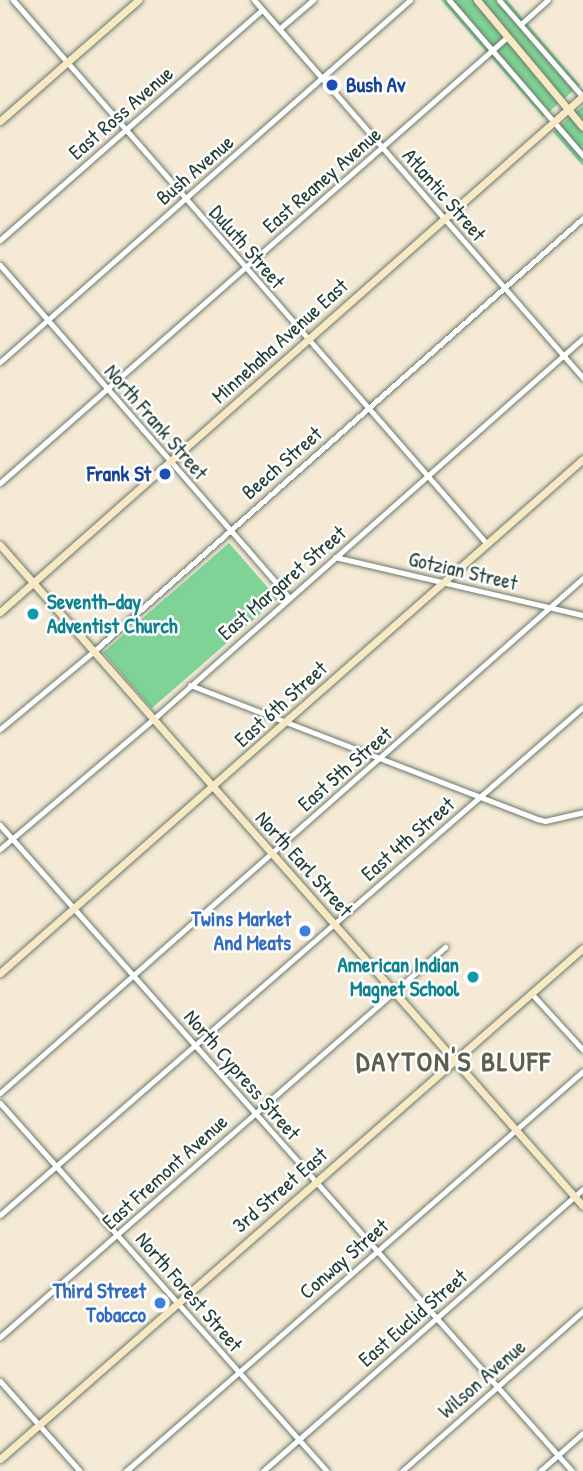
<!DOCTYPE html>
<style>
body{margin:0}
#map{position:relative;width:583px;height:1471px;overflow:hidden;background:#f4ead5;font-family:"Patrick Hand",sans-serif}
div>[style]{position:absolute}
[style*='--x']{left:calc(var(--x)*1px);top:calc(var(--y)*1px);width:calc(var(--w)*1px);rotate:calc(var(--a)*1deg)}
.green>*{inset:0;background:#80d396;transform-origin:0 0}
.roads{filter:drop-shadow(0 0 2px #6a7a6c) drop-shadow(0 0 2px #6a7a6c)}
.street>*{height:5px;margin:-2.5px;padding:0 2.5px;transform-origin:2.5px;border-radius:2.5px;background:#fff}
.secondary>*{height:7px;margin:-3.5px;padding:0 3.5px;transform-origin:3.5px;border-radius:3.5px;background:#f8e8c3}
.dots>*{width:19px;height:19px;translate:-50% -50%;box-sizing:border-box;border:4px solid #fff;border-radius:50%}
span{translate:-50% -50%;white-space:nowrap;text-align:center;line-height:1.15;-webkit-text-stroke:5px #fff;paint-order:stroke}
.transit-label{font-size:21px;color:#164399;font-weight:700}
.left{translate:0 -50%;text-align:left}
.right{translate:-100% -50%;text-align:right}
.street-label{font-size:21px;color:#1f3d34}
.culture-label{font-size:21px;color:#0d838f;font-weight:700}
.shop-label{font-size:21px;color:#366cbe;font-weight:700}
.district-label{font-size:28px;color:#5d604f;font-weight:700;letter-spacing:2px}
</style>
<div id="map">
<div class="green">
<i style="clip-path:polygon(441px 0,507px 0,580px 85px,543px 117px)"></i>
<i style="clip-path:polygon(583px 106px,583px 166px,553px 132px)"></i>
<i style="left:229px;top:543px;width:74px;height:167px;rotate:49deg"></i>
</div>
<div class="roads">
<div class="street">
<i style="--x:13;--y:0;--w:722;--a:48.93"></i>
<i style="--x:254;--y:0;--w:501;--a:48.96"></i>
<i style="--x:449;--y:0;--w:206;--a:49.3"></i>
<i style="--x:499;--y:0;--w:128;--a:49.1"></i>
<i style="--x:521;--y:24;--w:36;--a:-42"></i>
<i style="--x:279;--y:29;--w:45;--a:-40.5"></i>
<i style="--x:0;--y:240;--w:349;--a:-41.3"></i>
<i style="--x:0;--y:265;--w:441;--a:49"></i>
<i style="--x:0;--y:362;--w:547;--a:-41.44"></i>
<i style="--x:0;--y:483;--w:674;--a:-41.33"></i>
<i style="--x:335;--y:557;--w:255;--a:13.2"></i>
<i style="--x:190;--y:685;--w:372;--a:21.1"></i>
<i style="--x:537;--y:819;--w:8;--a:14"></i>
<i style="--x:545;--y:821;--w:39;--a:-13"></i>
<i style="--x:0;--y:729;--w:131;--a:-39.7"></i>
<i style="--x:101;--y:645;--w:644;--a:-41.54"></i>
<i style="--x:0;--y:825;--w:863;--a:48.48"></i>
<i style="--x:0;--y:849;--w:207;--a:-40.3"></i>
<i style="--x:158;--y:715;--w:568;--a:-41.57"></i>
<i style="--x:531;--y:993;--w:77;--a:47.6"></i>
<i style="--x:0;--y:1093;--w:778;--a:-41.46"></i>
<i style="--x:0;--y:1103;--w:492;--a:48.4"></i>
<i style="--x:0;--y:1215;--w:773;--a:-41.07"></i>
<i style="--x:0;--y:1337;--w:592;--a:-41.23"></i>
<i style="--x:0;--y:1381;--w:120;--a:48.4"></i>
<i style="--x:126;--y:1471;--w:607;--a:-41.19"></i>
<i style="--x:263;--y:1471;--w:427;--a:-41.4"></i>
<i style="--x:402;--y:1471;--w:242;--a:-41.5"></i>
<i style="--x:540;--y:1471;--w:57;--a:-41.5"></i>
</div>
<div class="secondary">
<i style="--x:477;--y:0;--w:165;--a:50.2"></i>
<i style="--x:0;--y:121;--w:184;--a:-41.2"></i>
<i style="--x:0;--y:545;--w:881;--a:48.59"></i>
<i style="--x:0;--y:612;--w:779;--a:-41.51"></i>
<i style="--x:0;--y:973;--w:777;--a:-41.4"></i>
<i style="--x:0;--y:1459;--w:775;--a:-41.23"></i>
</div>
</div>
<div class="dots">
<i style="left:332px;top:85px;background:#1a4fb4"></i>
<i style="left:165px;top:474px;background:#1a4fb4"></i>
<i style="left:33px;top:614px;background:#0f9aa8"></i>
<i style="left:305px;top:931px;background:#3f7fe0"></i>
<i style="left:473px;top:977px;background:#0f9aa8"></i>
<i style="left:160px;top:1303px;background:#3f7fe0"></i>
</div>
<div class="transit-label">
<span class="left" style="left:346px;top:85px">Bush Av</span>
<span class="right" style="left:151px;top:474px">Frank St</span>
</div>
<div class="street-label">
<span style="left:121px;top:113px;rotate:-41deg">East Ross Avenue</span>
<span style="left:195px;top:170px;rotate:-41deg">Bush Avenue</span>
<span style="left:322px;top:180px;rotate:-41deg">East Reaney Avenue</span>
<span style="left:444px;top:195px;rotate:49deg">Atlantic Street</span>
<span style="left:247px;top:247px;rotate:49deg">Duluth Street</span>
<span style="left:280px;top:341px;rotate:-42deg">Minnehaha Avenue East</span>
<span style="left:156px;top:422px;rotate:49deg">North Frank Street</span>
<span style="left:282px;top:463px;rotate:-41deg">Beech Street</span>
<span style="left:463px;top:571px;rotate:13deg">Gotzian Street</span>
<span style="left:282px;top:583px;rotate:-41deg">East Margaret Street</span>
<span style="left:281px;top:704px;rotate:-42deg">East 6th Street</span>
<span style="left:345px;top:769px;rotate:-41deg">East 5th Street</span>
<span style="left:408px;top:839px;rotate:-41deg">East 4th Street</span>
<span style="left:304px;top:864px;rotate:48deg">North Earl Street</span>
<span style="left:242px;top:1075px;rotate:49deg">North Cypress Street</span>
<span style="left:165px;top:1172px;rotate:-42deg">East Fremont Avenue</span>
<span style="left:280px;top:1190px;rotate:-41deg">3rd Street East</span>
<span style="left:344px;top:1259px;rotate:-41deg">Conway Street</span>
<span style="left:189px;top:1292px;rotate:49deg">North Forest Street</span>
<span style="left:413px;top:1318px;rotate:-41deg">East Euclid Street</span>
<span style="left:482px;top:1379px;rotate:-41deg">Wilson Avenue</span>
</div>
<div class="culture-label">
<span class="left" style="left:47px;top:614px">Seventh-day<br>Adventist Church</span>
<span class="right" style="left:459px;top:977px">American Indian<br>Magnet School</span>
</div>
<div class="shop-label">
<span class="right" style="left:291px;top:931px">Twins Market<br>And Meats</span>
<span class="right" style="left:146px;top:1303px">Third Street<br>Tobacco</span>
</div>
<div class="district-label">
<span style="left:454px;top:1061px">DAYTON'S BLUFF</span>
</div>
</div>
